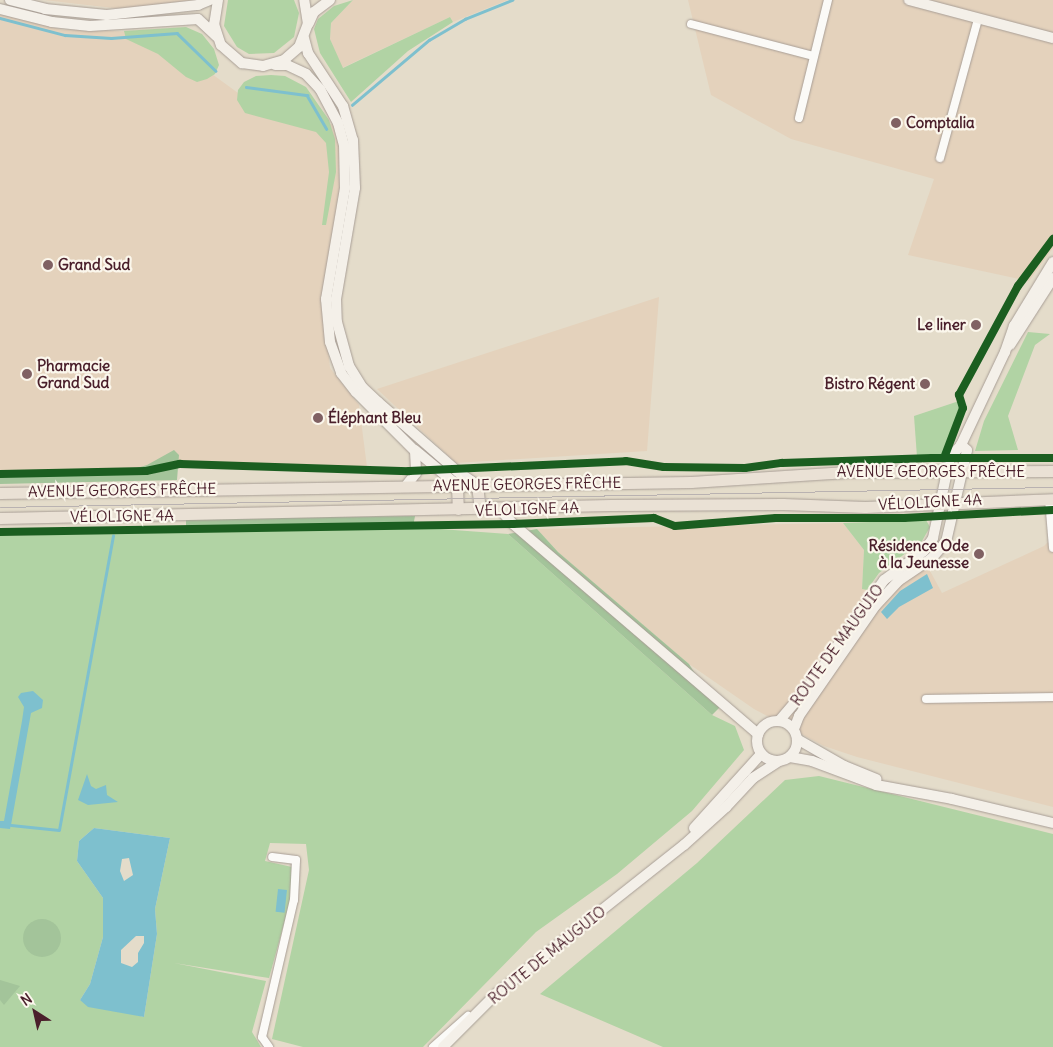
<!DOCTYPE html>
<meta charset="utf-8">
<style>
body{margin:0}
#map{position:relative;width:1053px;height:1047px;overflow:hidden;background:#e4dcca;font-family:Delius,sans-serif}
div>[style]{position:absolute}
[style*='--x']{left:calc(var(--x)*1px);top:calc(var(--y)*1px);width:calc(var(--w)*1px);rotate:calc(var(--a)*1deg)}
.built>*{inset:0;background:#e4d2bc}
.green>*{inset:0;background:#b1d3a4}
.forest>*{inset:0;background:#a3c49a}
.round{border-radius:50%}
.water>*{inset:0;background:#7ec0ce;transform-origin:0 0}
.stream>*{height:2.5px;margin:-1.25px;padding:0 1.25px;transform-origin:1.25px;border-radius:1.25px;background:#7ec0ce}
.roads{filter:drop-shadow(0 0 1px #a89e96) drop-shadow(0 0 1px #a89e96)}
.street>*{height:8px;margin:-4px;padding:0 4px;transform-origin:4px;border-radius:4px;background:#fbfaf7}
.secondary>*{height:10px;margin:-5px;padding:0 5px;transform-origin:5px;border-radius:5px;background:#f4f0e9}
.secondary>.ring{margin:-5px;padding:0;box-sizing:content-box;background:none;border:10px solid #f4f0e9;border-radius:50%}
.primary>*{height:11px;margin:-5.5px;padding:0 5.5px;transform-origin:5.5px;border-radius:5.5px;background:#eae1d5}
.tram>*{height:1px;margin:-0.5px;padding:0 0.5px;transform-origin:0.5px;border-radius:0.5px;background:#b9b2b1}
.cycleway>*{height:8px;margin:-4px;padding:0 4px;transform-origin:4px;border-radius:4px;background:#1b5e20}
.dots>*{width:14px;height:14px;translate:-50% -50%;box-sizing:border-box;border:2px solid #fbf7ec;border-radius:50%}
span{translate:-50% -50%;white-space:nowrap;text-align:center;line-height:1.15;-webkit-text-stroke:4.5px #fbf7ec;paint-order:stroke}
.poi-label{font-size:15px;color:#4a1f2b;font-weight:700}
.left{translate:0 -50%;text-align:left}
.right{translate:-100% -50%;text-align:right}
.street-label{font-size:15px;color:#4a1f2b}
.north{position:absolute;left:10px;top:987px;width:50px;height:50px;-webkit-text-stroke:4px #fbf7ec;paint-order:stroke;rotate:325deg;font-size:14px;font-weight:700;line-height:20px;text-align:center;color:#4a1f2b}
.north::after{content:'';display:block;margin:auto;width:18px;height:22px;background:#4a1f2b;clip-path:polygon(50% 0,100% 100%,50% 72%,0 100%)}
</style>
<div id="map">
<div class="built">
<i style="clip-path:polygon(44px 0,193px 0,122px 9px)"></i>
<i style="clip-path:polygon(353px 0,508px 0,453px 22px,450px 17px,342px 68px,330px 39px,331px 23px)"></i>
<i style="clip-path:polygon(688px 0,1053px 0,1053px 248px,1029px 281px,908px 255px,934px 179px,791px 139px,711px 95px)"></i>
<i style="clip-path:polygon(0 13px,63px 30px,154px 32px,256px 106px,338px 126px,345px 168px,323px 305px,330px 368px,359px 405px,367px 467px,181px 465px,154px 480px,0 482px)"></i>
<i style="clip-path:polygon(659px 297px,647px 451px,456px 463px,377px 389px)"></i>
<i style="clip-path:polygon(843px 523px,864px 550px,862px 589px,867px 590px,929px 569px,942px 593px,1044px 546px,1053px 537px,1053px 807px,857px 757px,824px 746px,754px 709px,689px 664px,558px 552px,537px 529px)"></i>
</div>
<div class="green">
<i style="clip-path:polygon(228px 0,294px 0,299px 13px,294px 37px,274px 53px,249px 54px,237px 47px,224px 26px)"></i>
<i style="clip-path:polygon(353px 0,331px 23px,330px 39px,343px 68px,450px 17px,453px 22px,408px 51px,351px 102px,320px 53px,314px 29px,318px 19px,334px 6px)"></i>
<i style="clip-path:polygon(186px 27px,202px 34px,214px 49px,219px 65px,215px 74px,207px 79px,197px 82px,186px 77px,158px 54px,126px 39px,124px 31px)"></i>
<i style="clip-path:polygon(271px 75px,285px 76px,306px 87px,329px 120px,335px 139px,336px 172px,326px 225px,322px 225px,329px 172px,326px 143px,316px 132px,245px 113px,237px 100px,238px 90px,244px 82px,256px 76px)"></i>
<i style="clip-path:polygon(1028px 332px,1050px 334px,1035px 345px,1008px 416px,1018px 450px,975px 451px,984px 421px)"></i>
<i style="clip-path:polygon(962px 400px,942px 455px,917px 457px,914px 416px)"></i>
<i style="clip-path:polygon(926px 520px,930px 527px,922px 541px,879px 573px,867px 590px,862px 589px,864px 550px,843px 523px)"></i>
<i style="clip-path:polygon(evenodd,413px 527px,508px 534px,712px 715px,735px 726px,744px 750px,692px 811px,617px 874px,536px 932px,423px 1047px,303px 1047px,272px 1039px,309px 870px,306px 844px,270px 843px,265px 861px,292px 867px,290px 902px,269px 978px,174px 963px,266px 981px,252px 1032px,261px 1047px,0 1047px,0 536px,413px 527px,94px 828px,170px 838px,155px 909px,157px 934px,144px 1017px,80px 1000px,90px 984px,103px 937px,103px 898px,77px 861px,79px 841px,94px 828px)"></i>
<i style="clip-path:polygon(819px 776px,1053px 834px,1053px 1047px,663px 1047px,540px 994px,697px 863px,785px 780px)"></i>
</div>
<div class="forest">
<i style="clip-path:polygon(174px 450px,179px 455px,177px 480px,0 484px,0 475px,123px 472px,147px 465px)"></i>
<i style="clip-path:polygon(415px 516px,413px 527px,186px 532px,186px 518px)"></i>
<i style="clip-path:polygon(537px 529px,558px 552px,689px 664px,699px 680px,724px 703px,712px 715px,508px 534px)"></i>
<i class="round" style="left:23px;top:919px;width:38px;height:38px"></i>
<i style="clip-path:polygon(0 980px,20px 986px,4px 1005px,0 1000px)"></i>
</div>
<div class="water">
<i style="clip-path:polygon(927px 574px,933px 588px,899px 607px,887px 619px,881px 612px,900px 591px)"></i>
<i style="clip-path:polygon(33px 691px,43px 700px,42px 708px,31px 713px,11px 825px,10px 829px,0 828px,0 821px,4px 821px,22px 721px,24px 707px,18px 697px,21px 693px)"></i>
<i style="clip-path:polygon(87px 774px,91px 786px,96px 789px,106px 785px,107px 795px,118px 802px,88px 805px,78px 800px)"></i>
<i style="clip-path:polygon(evenodd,94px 828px,170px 838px,155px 909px,157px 934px,144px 1017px,88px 1007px,80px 1000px,90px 984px,103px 937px,103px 898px,77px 861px,79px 841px,94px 828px,129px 858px,133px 875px,124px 881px,120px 871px,122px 859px,129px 858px,94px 828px,136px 936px,144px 936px,144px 943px,138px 953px,138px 962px,132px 967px,121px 963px,121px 950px,136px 936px)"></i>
<i style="left:278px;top:889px;width:9px;height:23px;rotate:6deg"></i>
</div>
<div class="stream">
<i style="--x:0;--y:18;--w:67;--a:14.7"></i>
<i style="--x:65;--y:35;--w:46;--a:3.7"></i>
<i style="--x:111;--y:38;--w:66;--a:-4.3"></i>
<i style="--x:177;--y:33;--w:54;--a:44.3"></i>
<i style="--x:246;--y:87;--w:62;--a:7.5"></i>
<i style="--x:307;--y:95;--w:39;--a:60"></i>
<i style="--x:352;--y:105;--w:101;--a:-40.2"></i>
<i style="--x:429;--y:40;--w:42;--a:-30.3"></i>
<i style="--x:465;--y:19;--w:51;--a:-22"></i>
<i style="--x:11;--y:825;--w:48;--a:5.9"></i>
<i style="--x:59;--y:830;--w:299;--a:-79.6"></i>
</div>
<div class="roads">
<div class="street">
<i style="--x:691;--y:24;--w:127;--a:14.6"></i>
<i style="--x:799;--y:118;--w:122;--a:-76.2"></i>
<i style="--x:940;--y:158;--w:144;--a:-74.7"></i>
<i style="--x:1049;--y:499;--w:49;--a:85.3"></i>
<i style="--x:926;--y:699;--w:127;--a:-0.9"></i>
<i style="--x:269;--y:1047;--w:12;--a:-125"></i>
<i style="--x:262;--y:1037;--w:141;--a:-76.9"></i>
<i style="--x:294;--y:900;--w:40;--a:-87.1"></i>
<i style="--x:296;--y:860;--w:24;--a:-173"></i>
<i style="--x:433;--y:1047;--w:47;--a:-41.5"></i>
</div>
<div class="secondary">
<i style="--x:10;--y:0;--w:36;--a:14"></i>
<i style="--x:45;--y:9;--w:62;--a:5.5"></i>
<i style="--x:107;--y:15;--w:92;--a:-6.3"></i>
<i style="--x:198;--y:5;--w:13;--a:-23"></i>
<i style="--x:218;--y:0;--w:24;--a:99"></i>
<i style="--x:214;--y:24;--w:22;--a:72"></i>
<i style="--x:221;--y:45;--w:28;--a:41"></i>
<i style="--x:242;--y:63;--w:21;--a:8"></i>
<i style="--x:263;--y:66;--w:22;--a:-16"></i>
<i style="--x:284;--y:60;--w:20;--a:-41"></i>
<i style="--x:299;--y:47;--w:25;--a:-69"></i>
<i style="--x:308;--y:24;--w:24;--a:-99"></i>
<i style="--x:909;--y:0;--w:149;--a:14.8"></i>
<i style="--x:0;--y:9;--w:54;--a:14"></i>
<i style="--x:52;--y:22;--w:38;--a:6"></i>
<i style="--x:90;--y:26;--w:108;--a:-3.7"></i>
<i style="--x:198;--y:19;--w:26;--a:43"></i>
<i style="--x:309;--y:23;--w:12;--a:-66"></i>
<i style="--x:314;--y:12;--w:20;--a:-37"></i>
<i style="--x:304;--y:38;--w:16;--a:75"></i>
<i style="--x:308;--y:53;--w:64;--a:56.6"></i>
<i style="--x:343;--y:106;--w:35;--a:74"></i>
<i style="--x:353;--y:140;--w:48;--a:87.6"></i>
<i style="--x:355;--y:188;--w:113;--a:99.7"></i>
<i style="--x:336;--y:299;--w:23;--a:88"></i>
<i style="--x:337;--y:322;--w:46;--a:74.7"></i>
<i style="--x:349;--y:366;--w:26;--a:58"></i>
<i style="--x:363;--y:388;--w:21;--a:43"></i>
<i style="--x:378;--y:402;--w:106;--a:41.2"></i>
<i style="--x:458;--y:472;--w:23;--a:34"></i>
<i style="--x:275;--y:65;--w:12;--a:0"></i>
<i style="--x:287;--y:65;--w:21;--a:25"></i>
<i style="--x:306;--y:74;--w:21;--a:47"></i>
<i style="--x:320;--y:89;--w:38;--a:62"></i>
<i style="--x:338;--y:123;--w:23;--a:75"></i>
<i style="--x:344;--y:145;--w:43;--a:88.7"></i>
<i style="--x:345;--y:188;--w:113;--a:99.7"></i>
<i style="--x:326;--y:299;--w:43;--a:84.7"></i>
<i style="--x:330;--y:342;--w:33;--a:70"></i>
<i style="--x:341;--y:373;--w:24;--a:52"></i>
<i style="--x:356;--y:392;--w:83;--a:45"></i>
<i style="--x:415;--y:451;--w:22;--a:87"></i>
<i style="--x:416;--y:473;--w:16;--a:128"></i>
<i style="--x:1010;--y:345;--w:80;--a:-57.3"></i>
<i style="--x:415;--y:450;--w:55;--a:39.8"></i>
<i style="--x:499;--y:508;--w:21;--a:49"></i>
<i style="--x:513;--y:524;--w:323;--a:40.6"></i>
<i class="ring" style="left:757px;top:721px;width:30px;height:30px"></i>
<i style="--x:779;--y:721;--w:46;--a:-49.4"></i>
<i style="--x:809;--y:686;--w:130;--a:-54.7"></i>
<i style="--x:884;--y:580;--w:49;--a:-35.9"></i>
<i style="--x:924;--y:551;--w:16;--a:-55"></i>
<i style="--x:933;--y:538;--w:83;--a:-78.1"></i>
<i style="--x:950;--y:457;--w:16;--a:-47"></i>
<i style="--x:961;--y:445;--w:103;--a:-64.7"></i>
<i style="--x:1005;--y:352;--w:28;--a:-71"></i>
<i style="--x:1014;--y:326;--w:75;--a:-58.6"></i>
<i style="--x:794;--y:729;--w:14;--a:-69"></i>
<i style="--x:799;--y:716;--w:135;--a:-55.3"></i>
<i style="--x:876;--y:605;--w:33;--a:-47"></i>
<i style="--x:898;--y:581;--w:40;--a:-34"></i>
<i style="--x:931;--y:559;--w:23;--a:-49"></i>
<i style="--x:946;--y:542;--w:94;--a:-77.1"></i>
<i style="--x:967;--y:450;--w:8;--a:-140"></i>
<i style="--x:797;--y:739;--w:54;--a:29.9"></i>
<i style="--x:844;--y:766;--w:35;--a:22"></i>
<i style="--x:790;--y:757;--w:22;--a:10"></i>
<i style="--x:812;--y:761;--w:68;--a:20.6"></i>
<i style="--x:876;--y:785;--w:77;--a:10.4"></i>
<i style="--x:952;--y:799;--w:104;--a:13.4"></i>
<i style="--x:694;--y:828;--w:100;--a:-47.8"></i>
<i style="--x:443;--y:1047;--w:76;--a:-45"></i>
<i style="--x:497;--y:993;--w:238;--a:-38.4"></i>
<i style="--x:684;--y:845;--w:57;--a:-42.1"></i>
<i style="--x:726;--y:807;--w:40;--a:-47"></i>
<i style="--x:753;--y:778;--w:31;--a:-33"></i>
</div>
<div class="primary">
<i style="--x:457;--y:485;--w:24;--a:88"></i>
<i style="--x:477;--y:485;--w:24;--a:83"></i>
<i style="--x:0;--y:493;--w:691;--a:-0.91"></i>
<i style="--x:691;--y:482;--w:156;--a:-3.7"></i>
<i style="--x:847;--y:472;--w:206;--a:-0.3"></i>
<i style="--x:0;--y:518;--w:611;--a:-1.22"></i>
<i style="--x:611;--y:505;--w:172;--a:-0.3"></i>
<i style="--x:783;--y:504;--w:82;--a:2.1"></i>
<i style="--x:865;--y:507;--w:188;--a:-2.4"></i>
</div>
</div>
<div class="tram">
<i style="--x:0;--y:507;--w:1053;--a:-1.09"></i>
</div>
<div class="cycleway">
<i style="--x:944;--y:458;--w:53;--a:-69.2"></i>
<i style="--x:963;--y:408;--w:14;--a:-107"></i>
<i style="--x:959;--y:395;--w:124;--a:-61.6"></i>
<i style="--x:1018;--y:286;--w:59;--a:-53.3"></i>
<i style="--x:0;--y:474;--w:146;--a:-1.2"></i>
<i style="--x:146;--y:471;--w:35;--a:-12"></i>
<i style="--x:180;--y:464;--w:229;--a:1.8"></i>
<i style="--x:409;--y:471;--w:217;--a:-2.6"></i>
<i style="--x:626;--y:461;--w:38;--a:9"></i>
<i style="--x:664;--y:467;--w:81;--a:0.7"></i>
<i style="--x:745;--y:468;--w:37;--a:-8"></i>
<i style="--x:782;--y:463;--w:150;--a:-1.9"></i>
<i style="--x:932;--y:458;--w:121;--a:0"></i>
<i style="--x:0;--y:532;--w:513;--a:-0.89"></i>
<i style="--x:513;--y:524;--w:141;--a:-2.4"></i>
<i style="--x:654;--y:518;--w:22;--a:21"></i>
<i style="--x:675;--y:526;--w:101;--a:-4.5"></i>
<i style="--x:776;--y:518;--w:128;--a:0"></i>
<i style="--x:904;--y:518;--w:149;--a:-3.1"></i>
</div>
<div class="dots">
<i style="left:896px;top:123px;background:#806163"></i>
<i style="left:48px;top:265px;background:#806163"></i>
<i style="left:976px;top:325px;background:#806163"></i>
<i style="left:27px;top:374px;background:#806163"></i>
<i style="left:925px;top:384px;background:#806163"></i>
<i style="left:318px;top:418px;background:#806163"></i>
<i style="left:979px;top:554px;background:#806163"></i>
</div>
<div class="poi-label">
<span class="left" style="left:906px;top:123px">Comptalia</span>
<span class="left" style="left:58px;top:265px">Grand Sud</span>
<span class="right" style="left:966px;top:325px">Le liner</span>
<span class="left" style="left:37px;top:374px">Pharmacie<br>Grand Sud</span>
<span class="right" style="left:915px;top:384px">Bistro Régent</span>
<span class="left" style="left:328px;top:418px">Éléphant Bleu</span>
<span class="right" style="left:969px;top:554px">Résidence Ode<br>à la Jeunesse</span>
</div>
<div class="street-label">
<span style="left:931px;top:472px">AVENUE GEORGES FRÊCHE</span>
<span style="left:527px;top:484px;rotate:-1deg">AVENUE GEORGES FRÊCHE</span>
<span style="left:122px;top:490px;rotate:-1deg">AVENUE GEORGES FRÊCHE</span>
<span style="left:930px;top:502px;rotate:-3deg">VÉLOLIGNE 4A</span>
<span style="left:527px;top:509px;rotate:-2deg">VÉLOLIGNE 4A</span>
<span style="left:122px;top:516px;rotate:-1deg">VÉLOLIGNE 4A</span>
<span style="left:837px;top:645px;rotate:-54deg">ROUTE DE MAUGUIO</span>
<span style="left:547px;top:955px;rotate:-39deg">ROUTE DE MAUGUIO</span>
</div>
<div class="north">N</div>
</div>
